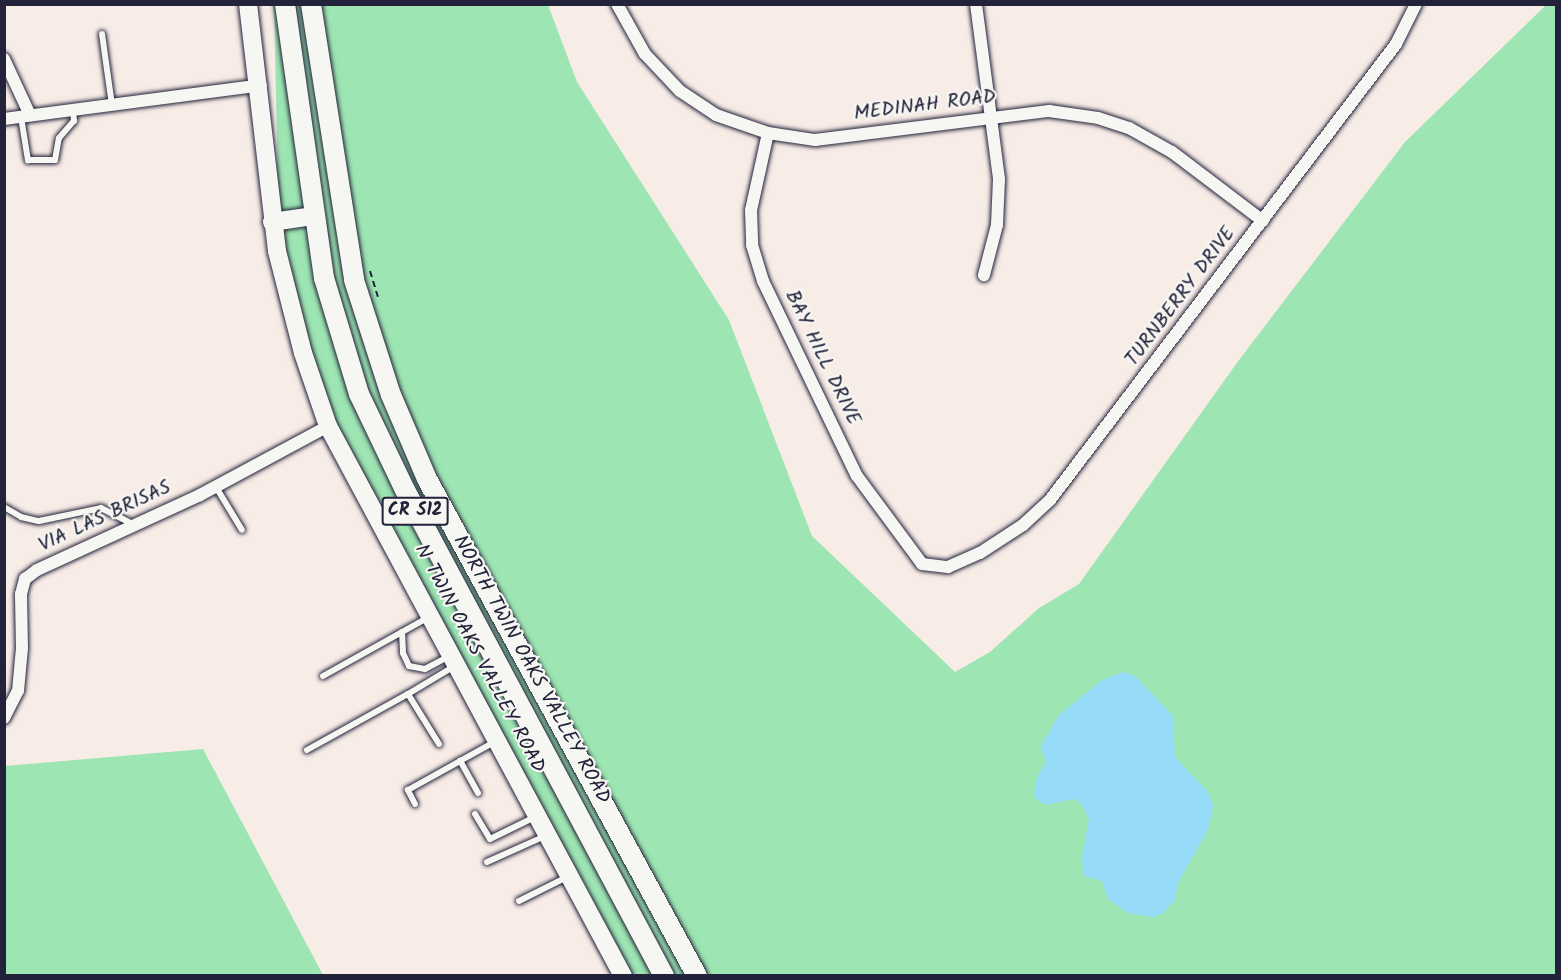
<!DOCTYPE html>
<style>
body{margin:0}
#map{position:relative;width:1561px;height:980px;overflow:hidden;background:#f8ece7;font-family:Kalam,sans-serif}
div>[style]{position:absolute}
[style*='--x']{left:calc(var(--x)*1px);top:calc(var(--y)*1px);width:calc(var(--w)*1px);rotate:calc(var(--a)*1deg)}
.green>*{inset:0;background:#9de5b2}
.water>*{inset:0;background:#95dbf7}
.path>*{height:2px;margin-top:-1px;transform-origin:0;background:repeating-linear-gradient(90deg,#22223b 0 6px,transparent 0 10.5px)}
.roads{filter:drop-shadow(0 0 2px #22223b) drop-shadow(0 0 2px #22223b)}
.lane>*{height:6px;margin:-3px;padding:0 3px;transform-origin:3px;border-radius:3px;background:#f6f6f2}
.street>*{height:12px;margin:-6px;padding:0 6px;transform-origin:6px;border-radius:6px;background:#f6f6f2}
.secondary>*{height:18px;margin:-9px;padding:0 9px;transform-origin:9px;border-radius:9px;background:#f6f6f2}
.primary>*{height:20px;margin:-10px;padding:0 10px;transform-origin:10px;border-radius:10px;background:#f6f6f2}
span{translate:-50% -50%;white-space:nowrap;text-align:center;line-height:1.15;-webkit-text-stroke:4.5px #f6f6f2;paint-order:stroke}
.shield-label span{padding:2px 4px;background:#f6f6f2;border:2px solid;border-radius:4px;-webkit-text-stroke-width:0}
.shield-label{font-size:18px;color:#22223b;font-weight:700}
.street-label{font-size:20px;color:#22223b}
.frame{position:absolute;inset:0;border:6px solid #22223b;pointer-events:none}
</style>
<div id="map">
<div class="green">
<i style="clip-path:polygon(274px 5px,548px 5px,577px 82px,729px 320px,812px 536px,955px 672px,990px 652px,1039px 608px,1079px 584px,1239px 360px,1405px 142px,1546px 5px,1556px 5px,1556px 975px,616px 975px,320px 427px,279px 236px)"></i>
<i style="clip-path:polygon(203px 749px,323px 975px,5px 975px,5px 766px)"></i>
</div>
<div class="water">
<i style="clip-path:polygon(1123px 672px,1135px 676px,1173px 716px,1175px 757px,1208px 792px,1213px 805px,1209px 828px,1179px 881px,1175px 900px,1162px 914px,1153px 917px,1128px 913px,1108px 899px,1102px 881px,1083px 876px,1082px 857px,1089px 819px,1081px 803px,1074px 799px,1046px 805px,1037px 800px,1034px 793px,1037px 777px,1046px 762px,1041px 746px,1059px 715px,1102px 680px)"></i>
</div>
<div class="path">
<i style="--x:370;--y:271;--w:27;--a:73"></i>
</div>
<div class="roads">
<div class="lane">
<i style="--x:102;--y:34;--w:72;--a:82"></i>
<i style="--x:21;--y:117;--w:44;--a:80.8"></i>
<i style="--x:28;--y:160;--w:27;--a:0"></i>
<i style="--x:55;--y:160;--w:22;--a:-80"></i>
<i style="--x:59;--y:138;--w:23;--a:-49"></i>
<i style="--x:74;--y:121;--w:11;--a:-95"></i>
<i style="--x:216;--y:487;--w:50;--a:58.8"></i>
<i style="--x:4;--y:507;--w:20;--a:30"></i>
<i style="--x:21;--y:517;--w:18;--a:13"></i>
<i style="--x:39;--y:521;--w:63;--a:-11.8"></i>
<i style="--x:101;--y:508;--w:37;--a:27"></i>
<i style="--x:402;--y:632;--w:21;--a:87"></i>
<i style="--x:403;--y:653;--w:14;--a:65"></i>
<i style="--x:409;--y:666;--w:16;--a:11"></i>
<i style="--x:425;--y:669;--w:26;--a:-28"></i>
<i style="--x:323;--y:676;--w:119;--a:-29.1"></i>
<i style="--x:439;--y:744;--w:59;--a:-121.8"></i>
<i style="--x:408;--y:694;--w:52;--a:-31"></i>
<i style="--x:307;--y:750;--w:115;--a:-29"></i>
<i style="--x:478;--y:793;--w:37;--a:-119"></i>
<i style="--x:460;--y:761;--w:39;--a:-29"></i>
<i style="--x:415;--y:804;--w:16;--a:-117"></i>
<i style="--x:408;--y:790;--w:60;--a:-29.1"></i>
<i style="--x:475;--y:814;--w:29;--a:59"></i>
<i style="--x:490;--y:839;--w:50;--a:-26.1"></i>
<i style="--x:487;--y:862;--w:64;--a:-24.1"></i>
<i style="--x:519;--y:901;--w:54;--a:-26.6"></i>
</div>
<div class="street">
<i style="--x:617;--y:4;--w:57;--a:60.8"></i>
<i style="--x:645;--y:54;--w:51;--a:46.6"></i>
<i style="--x:680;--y:91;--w:43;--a:33.7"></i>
<i style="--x:716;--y:115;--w:55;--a:19.1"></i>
<i style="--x:768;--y:133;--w:48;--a:8.5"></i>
<i style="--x:815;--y:140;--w:236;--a:-7.1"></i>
<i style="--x:1049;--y:111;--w:49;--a:8.1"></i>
<i style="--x:1098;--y:118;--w:33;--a:18"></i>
<i style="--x:1129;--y:128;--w:49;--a:29.2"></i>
<i style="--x:1172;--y:152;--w:114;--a:37.2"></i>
<i style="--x:976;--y:4;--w:177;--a:82.5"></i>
<i style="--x:999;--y:179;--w:46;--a:92.5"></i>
<i style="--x:997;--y:225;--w:52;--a:104.6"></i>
<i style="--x:4;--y:59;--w:62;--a:65.1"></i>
<i style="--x:4;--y:119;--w:259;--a:-7.5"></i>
<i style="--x:768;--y:133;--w:79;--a:102.4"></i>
<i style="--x:751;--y:210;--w:35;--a:88"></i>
<i style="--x:752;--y:245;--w:38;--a:73"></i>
<i style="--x:763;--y:281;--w:216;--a:64.3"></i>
<i style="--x:857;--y:476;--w:109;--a:53.5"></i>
<i style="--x:922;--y:564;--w:26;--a:7"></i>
<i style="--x:948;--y:567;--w:35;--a:-24"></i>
<i style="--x:980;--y:553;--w:51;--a:-33.1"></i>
<i style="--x:1023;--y:525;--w:37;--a:-43"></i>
<i style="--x:1050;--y:500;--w:572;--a:-52.81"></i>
<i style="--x:1396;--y:44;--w:45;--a:-63.4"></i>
<i style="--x:4;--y:718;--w:30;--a:-63"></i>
<i style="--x:18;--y:691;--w:43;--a:-84.7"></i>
<i style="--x:22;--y:648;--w:54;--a:-91.1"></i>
<i style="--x:21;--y:594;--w:16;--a:-75"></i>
<i style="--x:25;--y:579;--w:15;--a:-37"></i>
<i style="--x:37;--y:570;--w:179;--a:-24.7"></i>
<i style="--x:200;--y:495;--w:145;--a:-28.3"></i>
</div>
<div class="secondary">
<i style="--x:248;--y:4;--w:249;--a:83.3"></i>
<i style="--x:277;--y:251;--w:105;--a:75.7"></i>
<i style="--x:303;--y:353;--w:77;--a:71.1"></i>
<i style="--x:328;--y:426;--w:624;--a:61.79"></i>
<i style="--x:272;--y:222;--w:41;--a:-8.3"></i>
</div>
<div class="primary">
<i style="--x:285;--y:4;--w:277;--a:81.9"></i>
<i style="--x:324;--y:278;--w:121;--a:73.2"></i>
<i style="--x:359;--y:394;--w:106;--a:64.4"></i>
<i style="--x:405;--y:490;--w:551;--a:61.95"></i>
<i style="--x:311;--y:4;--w:279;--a:81.1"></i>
<i style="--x:354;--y:280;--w:121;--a:72.2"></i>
<i style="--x:391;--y:395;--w:91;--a:66.8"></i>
<i style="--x:427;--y:479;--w:566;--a:61.49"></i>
</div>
</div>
<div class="shield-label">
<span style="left:415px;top:511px">CR S12</span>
</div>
<div class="street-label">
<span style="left:925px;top:106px;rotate:-7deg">MEDINAH ROAD</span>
<span style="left:1181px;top:297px;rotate:-53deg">TURNBERRY DRIVE</span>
<span style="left:822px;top:358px;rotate:64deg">BAY HILL DRIVE</span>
<span style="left:105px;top:517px;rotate:-25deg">VIA LAS BRISAS</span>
<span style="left:479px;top:659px;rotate:62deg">N TWIN OAKS VALLEY ROAD</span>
<span style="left:531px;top:670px;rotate:61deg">NORTH TWIN OAKS VALLEY ROAD</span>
</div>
<div class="frame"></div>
</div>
